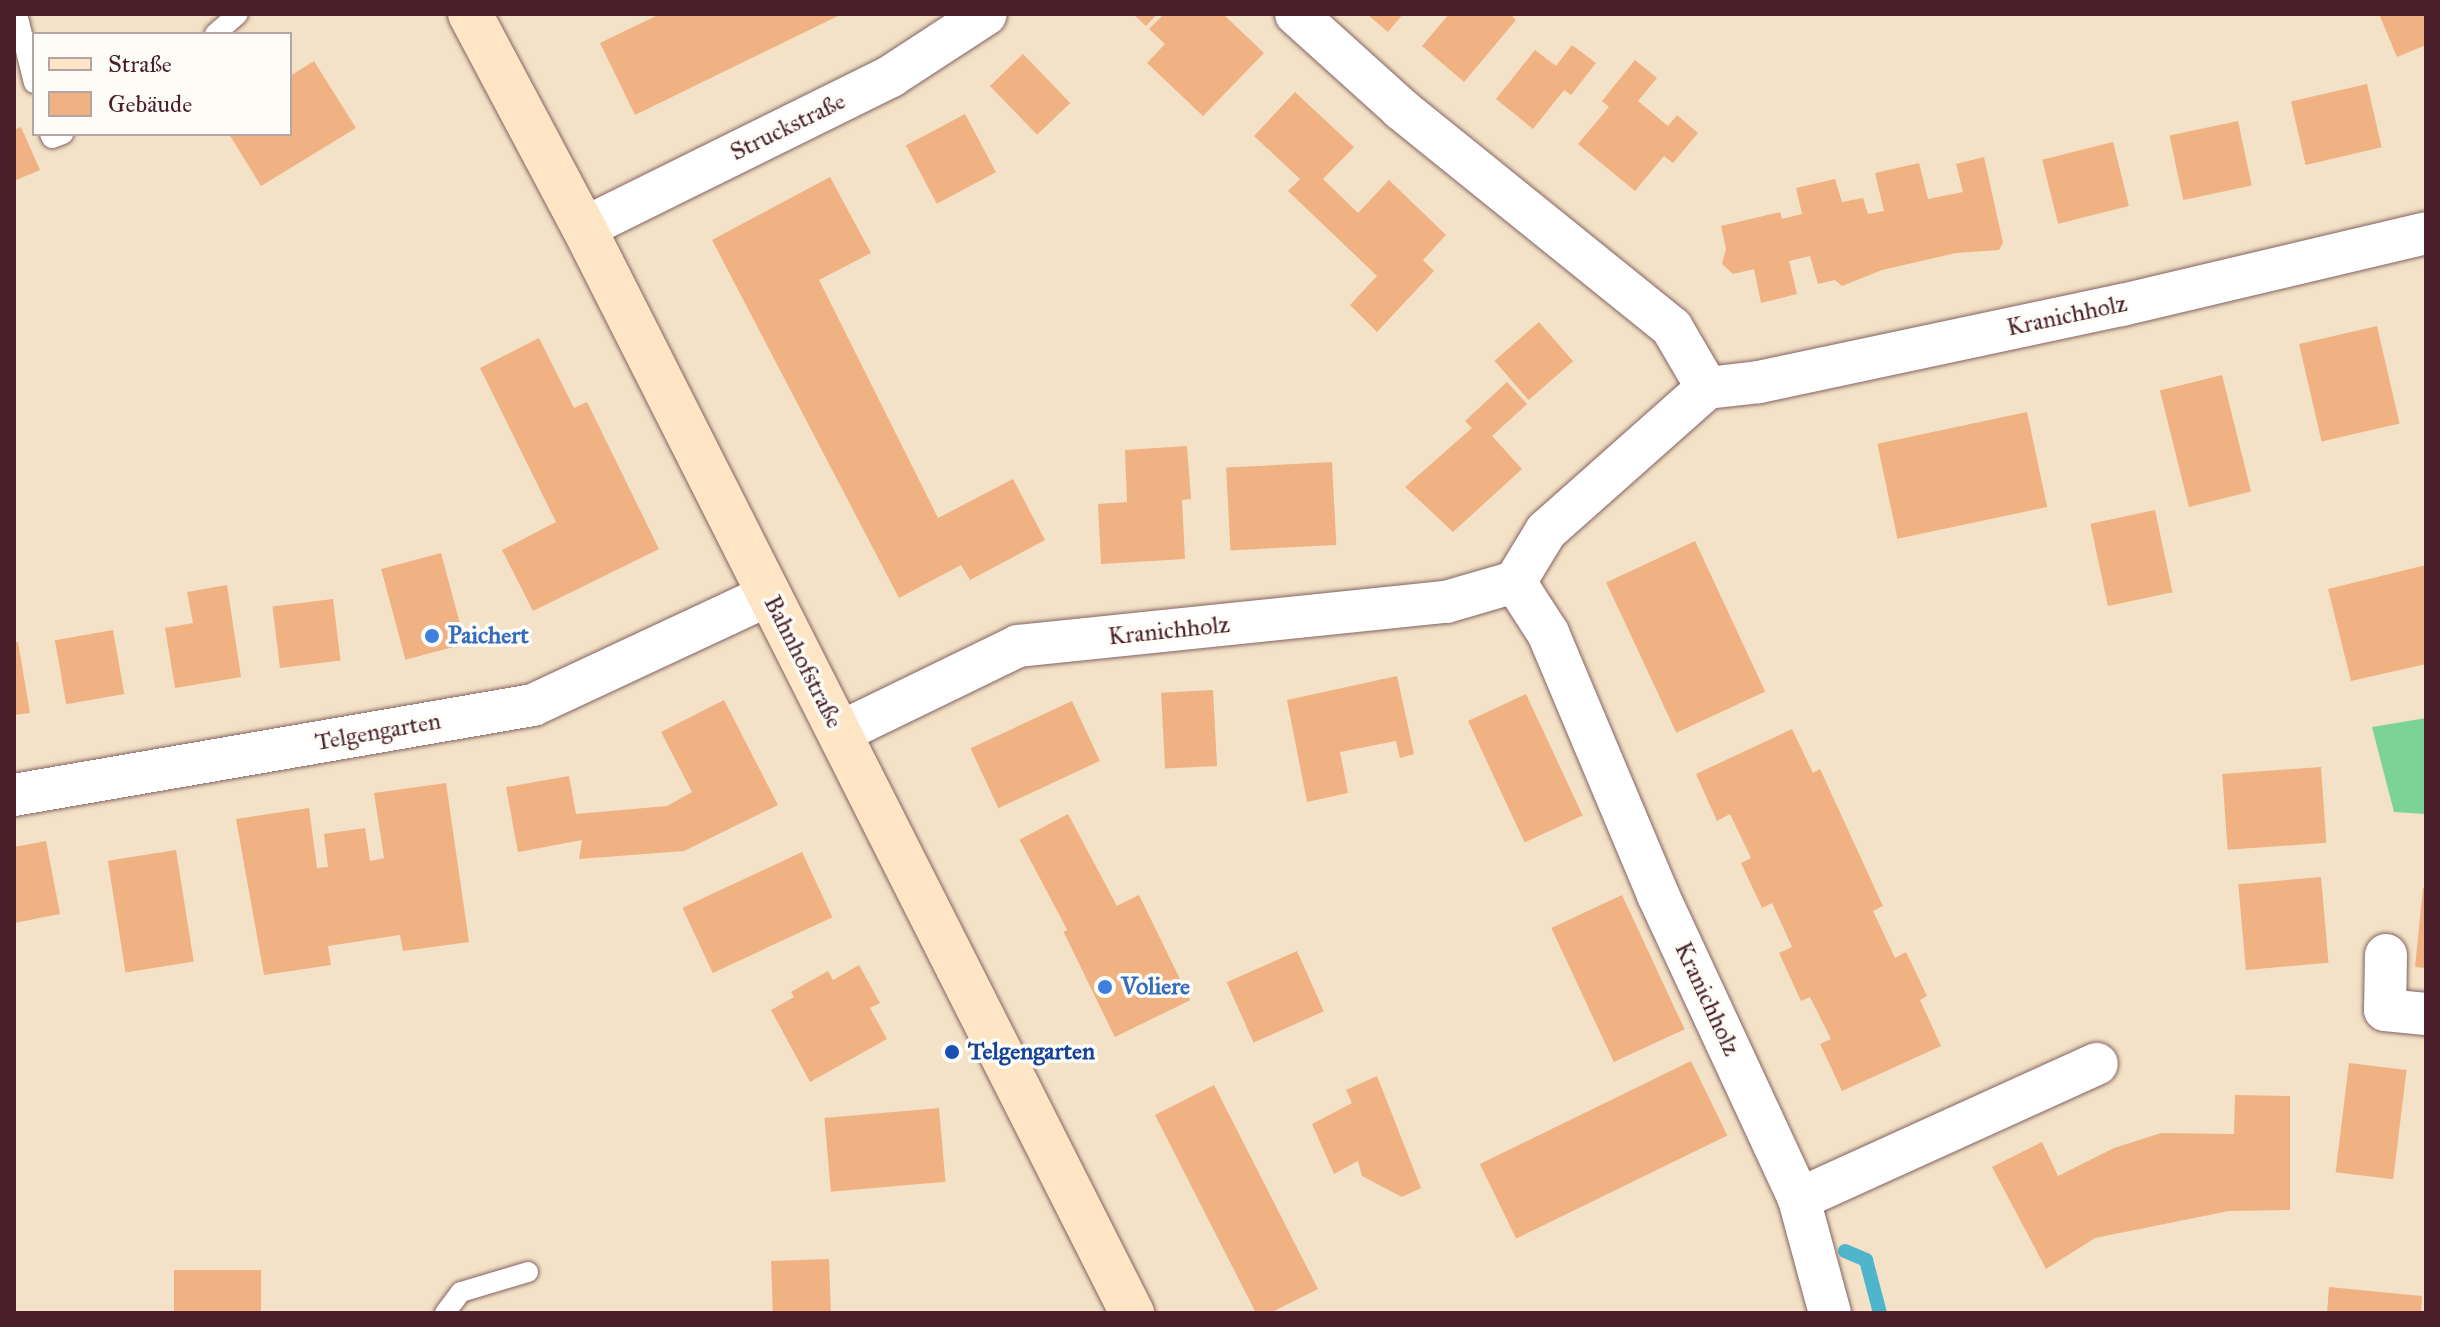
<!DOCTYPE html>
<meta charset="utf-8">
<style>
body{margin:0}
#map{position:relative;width:2440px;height:1327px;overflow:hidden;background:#f3e2c7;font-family:"IM FELL Great Primer",serif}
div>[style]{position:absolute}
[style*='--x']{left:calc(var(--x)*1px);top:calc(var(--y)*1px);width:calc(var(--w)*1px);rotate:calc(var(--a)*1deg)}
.green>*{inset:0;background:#7bd398}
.stream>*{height:14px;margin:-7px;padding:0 7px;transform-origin:7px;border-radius:7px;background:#4eb5cc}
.building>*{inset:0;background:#f0b283;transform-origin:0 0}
.roads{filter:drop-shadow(0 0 2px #856362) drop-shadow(0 0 2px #856362)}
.service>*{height:20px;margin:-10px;padding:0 10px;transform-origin:10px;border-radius:10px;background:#fff}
.minor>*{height:42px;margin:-21px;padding:0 21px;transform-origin:21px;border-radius:21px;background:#fff}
.secondary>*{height:44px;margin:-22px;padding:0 22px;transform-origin:22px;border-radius:22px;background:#fde5c5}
.dots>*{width:22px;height:22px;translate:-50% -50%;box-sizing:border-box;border:4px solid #fdfcf7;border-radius:50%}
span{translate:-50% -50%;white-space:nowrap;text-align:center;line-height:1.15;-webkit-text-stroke:7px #fdfcf7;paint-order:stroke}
.street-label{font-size:24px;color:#4a1f2b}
.shop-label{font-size:24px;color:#366cbe;font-weight:700}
.left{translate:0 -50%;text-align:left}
.transit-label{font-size:24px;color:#164399;font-weight:700}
.frame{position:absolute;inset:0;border:16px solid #4a1f2b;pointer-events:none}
.legend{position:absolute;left:32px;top:32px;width:260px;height:104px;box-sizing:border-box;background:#fdfcf7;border:2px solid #b5a4a5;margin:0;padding:10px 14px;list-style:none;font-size:24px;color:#4a1f2b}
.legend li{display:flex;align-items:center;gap:16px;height:40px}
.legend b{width:40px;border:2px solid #b5a4a5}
</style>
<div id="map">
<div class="green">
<i style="clip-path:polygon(2426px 718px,2426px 814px,2394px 812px,2372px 727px)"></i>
</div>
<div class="stream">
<i style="--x:1845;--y:1251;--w:23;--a:23"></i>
<i style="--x:1866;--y:1260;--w:55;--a:75.2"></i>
</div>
<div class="building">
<i style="clip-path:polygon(660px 14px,842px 14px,635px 115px,600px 43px)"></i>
<i style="clip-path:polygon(1133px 14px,1157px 14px,1146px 26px)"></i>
<i style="clip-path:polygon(1164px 14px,1223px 14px,1264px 53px,1203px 116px,1147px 63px,1165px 44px,1149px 29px)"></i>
<i style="clip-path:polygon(1367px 14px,1403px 14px,1388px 32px)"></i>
<i style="clip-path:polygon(1449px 14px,1510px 14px,1516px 20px,1464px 82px,1422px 46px)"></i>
<i style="clip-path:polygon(2379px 14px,2426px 14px,2426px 45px,2397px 57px)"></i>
<i style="clip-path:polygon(1572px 45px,1596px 63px,1571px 95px,1564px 90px,1533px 129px,1496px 99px,1535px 50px,1556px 66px)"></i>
<i style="left:1023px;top:54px;width:68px;height:46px;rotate:46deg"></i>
<i style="clip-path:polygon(1635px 60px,1657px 78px,1638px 101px,1668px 126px,1677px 115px,1698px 133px,1673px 163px,1664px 156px,1635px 191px,1578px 144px,1609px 107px,1602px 101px)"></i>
<i style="clip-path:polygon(314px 61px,356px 128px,261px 186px,229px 134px,290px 134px,290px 76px)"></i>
<i style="left:2367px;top:84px;width:65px;height:78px;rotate:77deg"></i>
<i style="clip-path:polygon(1295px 92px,1354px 147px,1323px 179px,1358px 213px,1389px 180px,1446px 235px,1423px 260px,1434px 271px,1377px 332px,1350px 305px,1377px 276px,1288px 191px,1300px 179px,1254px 136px)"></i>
<i style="left:965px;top:114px;width:66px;height:67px;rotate:62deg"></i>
<i style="left:2238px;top:121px;width:66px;height:70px;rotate:78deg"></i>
<i style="clip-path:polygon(21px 127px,40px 170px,14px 181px,14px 130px)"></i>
<i style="left:2113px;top:142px;width:66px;height:73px;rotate:76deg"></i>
<i style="clip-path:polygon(1984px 157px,2003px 243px,1999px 250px,1956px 253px,1882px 270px,1842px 286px,1835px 280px,1818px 284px,1810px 256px,1789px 261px,1797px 294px,1761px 303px,1754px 269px,1733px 274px,1722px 264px,1726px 249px,1721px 226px,1780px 212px,1782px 219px,1802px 214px,1796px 188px,1835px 179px,1842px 202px,1863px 198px,1868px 214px,1884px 211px,1875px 173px,1919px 163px,1928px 199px,1963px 192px,1956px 164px)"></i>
<i style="clip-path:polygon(830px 177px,871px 253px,819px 280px,938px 518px,1013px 479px,1045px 540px,970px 580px,961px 565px,899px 598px,712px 240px)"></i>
<i style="left:1539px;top:322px;width:52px;height:59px;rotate:49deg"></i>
<i style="left:2377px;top:326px;width:100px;height:80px;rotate:77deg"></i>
<i style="clip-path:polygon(539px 338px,574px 408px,587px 402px,659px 549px,533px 611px,502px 550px,556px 522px,480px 368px)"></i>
<i style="left:2222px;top:375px;width:120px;height:64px;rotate:76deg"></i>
<i style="clip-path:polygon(1507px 382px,1527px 404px,1492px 436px,1522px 469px,1453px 532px,1405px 487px,1472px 428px,1465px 421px)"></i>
<i style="left:2027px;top:412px;width:97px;height:153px;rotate:78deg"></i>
<i style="clip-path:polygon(1187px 446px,1191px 499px,1182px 500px,1185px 559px,1101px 564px,1098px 504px,1127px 502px,1125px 450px)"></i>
<i style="left:1332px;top:462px;width:83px;height:106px;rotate:87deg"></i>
<i style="left:2155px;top:510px;width:84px;height:66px;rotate:78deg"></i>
<i style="left:1695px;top:541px;width:166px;height:98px;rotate:65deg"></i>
<i style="left:441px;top:553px;width:94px;height:62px;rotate:75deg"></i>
<i style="clip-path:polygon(2426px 565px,2426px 664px,2351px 681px,2328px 589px)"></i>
<i style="clip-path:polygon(227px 585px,241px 677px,175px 688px,165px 628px,193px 623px,187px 592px)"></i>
<i style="left:333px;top:599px;width:62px;height:61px;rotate:83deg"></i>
<i style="left:113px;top:630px;width:65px;height:59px;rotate:80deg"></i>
<i style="clip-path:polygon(14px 642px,18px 642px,30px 713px,14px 715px)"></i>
<i style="clip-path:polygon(1397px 676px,1414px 754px,1400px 758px,1396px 741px,1340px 752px,1348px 793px,1307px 802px,1287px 700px)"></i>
<i style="left:1213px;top:690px;width:76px;height:52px;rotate:87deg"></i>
<i style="left:1526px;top:694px;width:134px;height:64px;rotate:65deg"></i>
<i style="clip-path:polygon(724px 700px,778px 805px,684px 851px,579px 859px,582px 840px,518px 852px,506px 787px,569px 776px,576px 814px,667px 806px,692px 792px,661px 732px)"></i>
<i style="left:1072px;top:701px;width:66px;height:112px;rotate:65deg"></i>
<i style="clip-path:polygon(1792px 729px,1813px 773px,1820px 769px,1883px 906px,1873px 911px,1895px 958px,1906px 952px,1927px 996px,1920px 1000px,1941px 1046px,1842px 1091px,1820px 1044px,1831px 1039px,1810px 997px,1801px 1001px,1779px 953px,1792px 947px,1772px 903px,1762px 908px,1741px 863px,1751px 858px,1730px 814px,1717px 821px,1696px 774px)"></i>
<i style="left:2321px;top:767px;width:76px;height:99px;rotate:86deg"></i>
<i style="clip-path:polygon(446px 783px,469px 942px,403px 951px,400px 935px,328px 946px,331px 965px,264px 975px,236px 819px,309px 808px,317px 868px,328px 867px,324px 834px,365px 828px,370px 861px,384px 858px,374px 793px)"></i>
<i style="left:1068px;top:814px;width:104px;height:55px;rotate:62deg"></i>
<i style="clip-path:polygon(46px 841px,60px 914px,14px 923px,14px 847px)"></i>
<i style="left:176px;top:850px;width:113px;height:69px;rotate:81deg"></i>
<i style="left:802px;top:852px;width:72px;height:132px;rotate:65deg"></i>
<i style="left:2321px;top:877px;width:86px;height:83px;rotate:85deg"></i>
<i style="clip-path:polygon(2423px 888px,2426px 888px,2426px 968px,2415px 967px)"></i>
<i style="left:1139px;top:895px;width:117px;height:84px;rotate:64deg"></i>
<i style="left:1622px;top:895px;width:148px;height:78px;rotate:65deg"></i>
<i style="left:1297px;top:951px;width:66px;height:77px;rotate:66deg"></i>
<i style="clip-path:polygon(859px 965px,880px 1003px,870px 1008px,887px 1039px,810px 1082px,771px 1010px,794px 997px,791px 992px,828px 971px,833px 980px)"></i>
<i style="left:1691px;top:1061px;width:83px;height:235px;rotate:64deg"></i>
<i style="left:2349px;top:1063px;width:58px;height:110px;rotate:7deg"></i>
<i style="clip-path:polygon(1377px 1076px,1421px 1188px,1402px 1197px,1362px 1176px,1358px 1161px,1334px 1174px,1312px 1124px,1352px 1103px,1346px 1090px)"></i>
<i style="clip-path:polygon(1214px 1085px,1318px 1289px,1270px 1313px,1256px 1313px,1155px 1115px)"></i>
<i style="clip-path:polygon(2235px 1095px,2290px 1096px,2290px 1210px,2229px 1211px,2095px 1238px,2046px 1269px,1992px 1167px,2042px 1142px,2058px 1176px,2114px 1148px,2161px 1133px,2234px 1134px)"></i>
<i style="left:939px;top:1108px;width:74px;height:115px;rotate:85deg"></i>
<i style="left:829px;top:1259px;width:54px;height:58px;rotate:88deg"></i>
<i style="left:261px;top:1270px;width:43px;height:87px;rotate:90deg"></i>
<i style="clip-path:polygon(2329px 1287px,2422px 1296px,2421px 1313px,2327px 1313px)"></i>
</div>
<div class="roads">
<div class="service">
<i style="--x:17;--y:14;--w:71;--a:76.2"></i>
<i style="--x:215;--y:34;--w:30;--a:-41"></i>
<i style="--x:50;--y:134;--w:4;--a:63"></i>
<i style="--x:52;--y:138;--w:12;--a:-20"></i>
<i style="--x:445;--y:1313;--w:26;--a:-53"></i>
<i style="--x:461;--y:1292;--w:70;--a:-16.6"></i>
</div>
<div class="minor">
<i style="--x:1296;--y:14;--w:142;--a:42.1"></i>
<i style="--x:1401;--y:109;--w:348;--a:38.9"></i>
<i style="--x:1672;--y:328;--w:69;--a:59.7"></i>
<i style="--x:584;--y:228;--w:343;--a:-26.3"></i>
<i style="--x:891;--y:76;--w:113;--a:-33.1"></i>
<i style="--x:1515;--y:582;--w:61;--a:57.1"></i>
<i style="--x:1548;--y:633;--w:284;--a:67.2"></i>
<i style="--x:1658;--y:895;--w:335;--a:65.1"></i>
<i style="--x:1799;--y:1199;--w:118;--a:74.8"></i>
<i style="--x:839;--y:733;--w:199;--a:-25.9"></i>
<i style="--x:1018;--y:646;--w:430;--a:-5.9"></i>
<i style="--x:1446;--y:602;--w:72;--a:-16.2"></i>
<i style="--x:1515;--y:582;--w:60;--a:-58.7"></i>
<i style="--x:1546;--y:531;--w:215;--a:-41.6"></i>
<i style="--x:1707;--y:388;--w:52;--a:-6.6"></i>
<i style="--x:1759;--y:382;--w:371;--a:-12"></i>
<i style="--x:2122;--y:305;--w:312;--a:-13.3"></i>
<i style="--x:14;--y:795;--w:527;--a:-9.84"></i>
<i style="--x:533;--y:705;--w:260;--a:-25"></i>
<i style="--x:2386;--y:955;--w:55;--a:91"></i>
<i style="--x:2385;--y:1010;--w:41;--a:5.6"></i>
<i style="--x:1799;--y:1199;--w:327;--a:-24.4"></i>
</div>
<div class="secondary">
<i style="--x:470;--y:14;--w:242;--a:62"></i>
<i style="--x:584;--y:228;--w:1216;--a:63.2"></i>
</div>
</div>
<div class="dots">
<i style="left:432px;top:636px;background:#3f7fe0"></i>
<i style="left:1105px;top:987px;background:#3f7fe0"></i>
<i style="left:952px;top:1052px;background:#1a4fb4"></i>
</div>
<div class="street-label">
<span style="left:788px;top:127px;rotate:-26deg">Struckstraße</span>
<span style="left:2067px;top:316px;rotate:-12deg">Kranichholz</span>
<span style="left:1169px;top:631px;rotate:-6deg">Kranichholz</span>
<span style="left:803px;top:662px;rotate:63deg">Bahnhofstraße</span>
<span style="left:378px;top:732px;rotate:-10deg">Telgengarten</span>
<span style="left:1707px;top:999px;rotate:65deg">Kranichholz</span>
</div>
<div class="shop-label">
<span class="left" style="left:448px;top:636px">Paichert</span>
<span class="left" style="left:1121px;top:987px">Voliere</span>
</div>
<div class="transit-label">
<span class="left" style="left:968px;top:1052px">Telgengarten</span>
</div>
<div class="frame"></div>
<ul class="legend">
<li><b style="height:10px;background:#fde5c5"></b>Straße</li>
<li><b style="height:22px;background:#f0b283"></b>Gebäude</li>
</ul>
</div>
